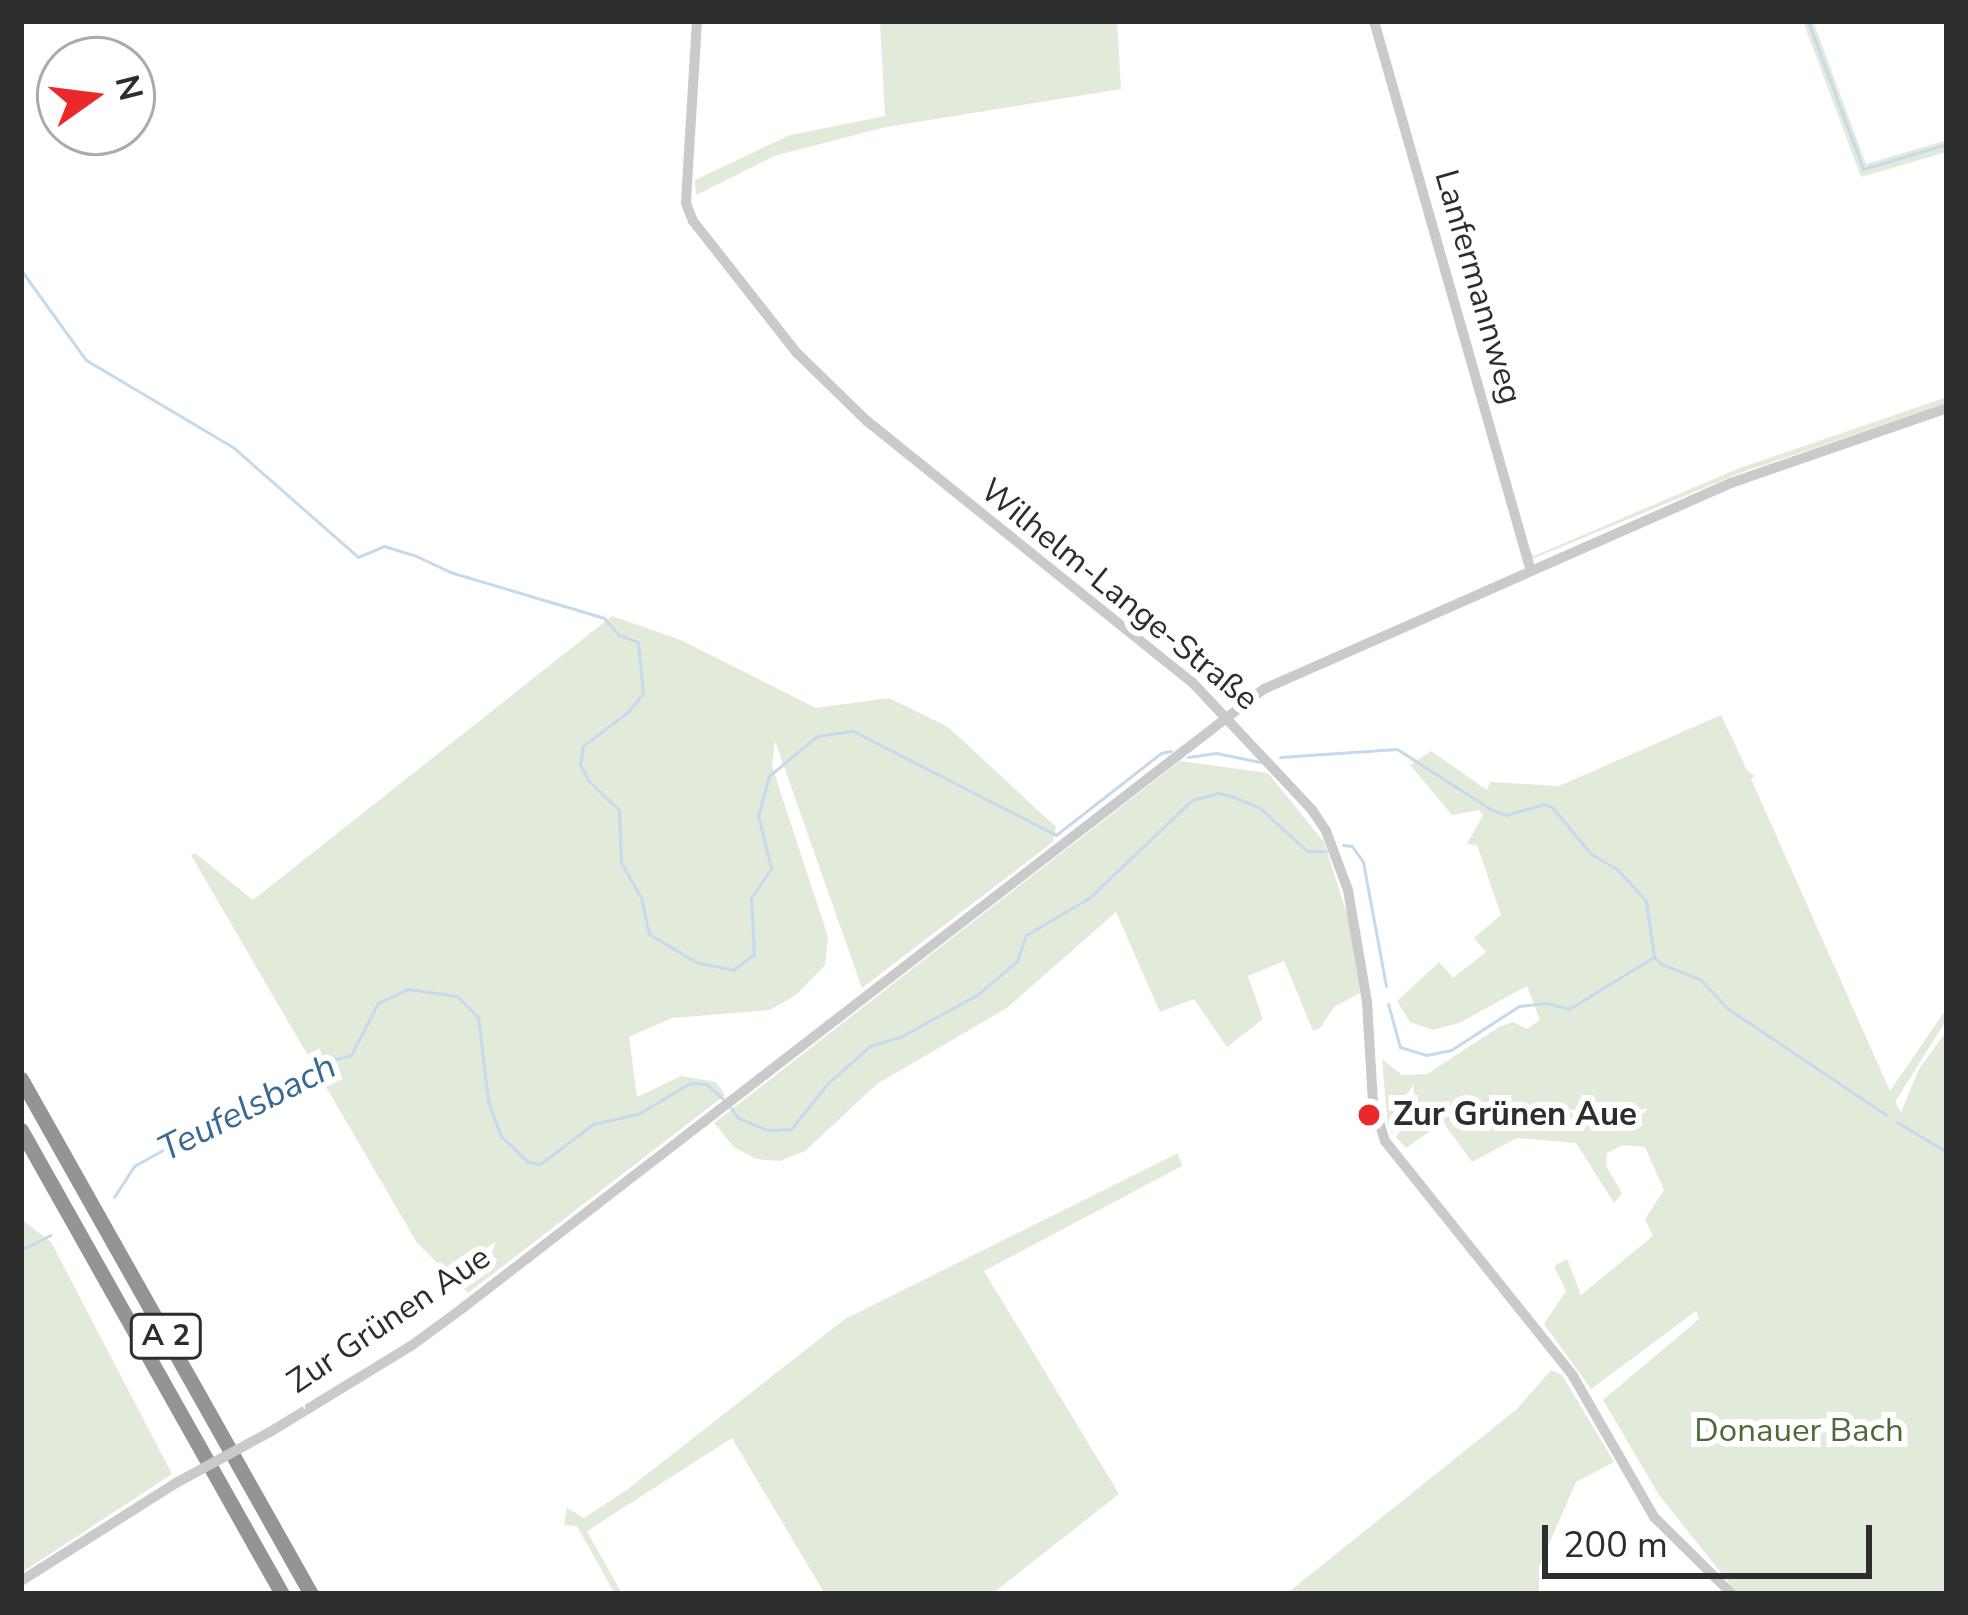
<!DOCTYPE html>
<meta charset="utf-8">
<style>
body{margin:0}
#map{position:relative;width:1968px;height:1615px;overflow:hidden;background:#fff;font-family:"Nunito Sans",sans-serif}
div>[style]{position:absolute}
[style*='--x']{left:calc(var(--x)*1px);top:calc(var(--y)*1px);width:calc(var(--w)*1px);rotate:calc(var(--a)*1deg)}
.green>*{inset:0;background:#e2ebda}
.stream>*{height:3px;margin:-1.5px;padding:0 1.5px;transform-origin:1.5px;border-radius:1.5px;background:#c5daec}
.minor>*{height:10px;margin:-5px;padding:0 5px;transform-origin:5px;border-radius:5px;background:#cacaca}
.highway>*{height:15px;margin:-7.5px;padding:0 7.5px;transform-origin:7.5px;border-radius:7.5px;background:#949494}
.minor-bridge>*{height:10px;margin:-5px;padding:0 5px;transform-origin:5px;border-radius:5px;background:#cacaca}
.dots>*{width:33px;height:33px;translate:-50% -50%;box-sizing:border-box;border:6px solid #fff;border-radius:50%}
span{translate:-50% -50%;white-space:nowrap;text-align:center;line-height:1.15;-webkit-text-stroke:12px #fff;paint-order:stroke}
.shield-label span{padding:3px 9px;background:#fff;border:3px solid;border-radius:9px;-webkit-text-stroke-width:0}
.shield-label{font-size:30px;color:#2d2d2d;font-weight:700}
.street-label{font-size:33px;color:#2d2d2d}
.poi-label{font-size:33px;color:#2d2d2d;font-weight:700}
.left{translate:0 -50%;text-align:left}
.park-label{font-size:33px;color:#4d6a39}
.water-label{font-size:36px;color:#396992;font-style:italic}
.frame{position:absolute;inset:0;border:24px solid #2d2d2d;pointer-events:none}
.north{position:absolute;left:36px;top:36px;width:120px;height:120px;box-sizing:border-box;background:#fff;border:3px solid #ababab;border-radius:50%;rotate:76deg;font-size:33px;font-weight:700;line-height:48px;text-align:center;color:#2d2d2d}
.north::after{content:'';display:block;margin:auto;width:42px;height:54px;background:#eb292a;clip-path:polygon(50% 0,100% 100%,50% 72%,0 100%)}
.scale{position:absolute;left:1542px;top:1525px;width:330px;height:54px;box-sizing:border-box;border:6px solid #2d2d2d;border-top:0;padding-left:15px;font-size:36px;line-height:42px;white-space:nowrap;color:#2d2d2d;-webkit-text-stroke:9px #fff;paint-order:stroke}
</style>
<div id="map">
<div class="green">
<i style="clip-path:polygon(880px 21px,1117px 21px,1121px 89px,886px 127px,774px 156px,696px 195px,695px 180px,790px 135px,885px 116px)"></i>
<i style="clip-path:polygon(1803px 21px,1813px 21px,1866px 164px,1947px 140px,1947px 152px,1861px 177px)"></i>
<i style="clip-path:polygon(1947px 397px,1947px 403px,1740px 473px,1532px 559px,1528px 548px,1534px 556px,1737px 469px)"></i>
<i style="clip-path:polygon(612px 616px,681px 640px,816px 708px,889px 698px,948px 727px,1056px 827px,1053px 842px,862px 988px,775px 741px,772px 766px,828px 937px,825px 965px,796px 995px,770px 1010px,672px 1018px,629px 1037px,637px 1097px,681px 1076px,716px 1082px,725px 1095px,468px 1293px,417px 1243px,191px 855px,195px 853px,253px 900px)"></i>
<i style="clip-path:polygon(1721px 715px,1748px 772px,1755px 776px,1751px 779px,1890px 1091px,1947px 1008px,1947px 1019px,1895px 1102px,1901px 1112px,1919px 1069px,1947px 1030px,1947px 1594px,1738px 1594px,1659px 1495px,1603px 1400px,1699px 1319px,1696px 1311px,1591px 1389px,1544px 1324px,1566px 1291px,1554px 1266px,1567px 1259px,1581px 1295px,1653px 1236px,1645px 1219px,1664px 1190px,1645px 1147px,1623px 1145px,1607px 1153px,1606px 1166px,1622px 1193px,1614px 1203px,1576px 1143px,1517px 1138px,1472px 1162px,1443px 1122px,1406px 1148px,1388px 1129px,1382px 1059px,1402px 1075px,1427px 1074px,1499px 1027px,1513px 1022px,1527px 1029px,1540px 1020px,1527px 986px,1459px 1023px,1433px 1030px,1410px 1022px,1397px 1001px,1439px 962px,1453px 978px,1486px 952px,1474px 938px,1501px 915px,1477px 845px,1467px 844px,1483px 815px,1479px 810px,1452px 815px,1410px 765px,1431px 751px,1487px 790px,1490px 782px,1559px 786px)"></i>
<i style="clip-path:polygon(1180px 761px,1268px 773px,1324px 842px,1348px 917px,1360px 993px,1334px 1007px,1320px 1028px,1313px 1031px,1284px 961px,1248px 976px,1263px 1019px,1227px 1047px,1194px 999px,1160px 1012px,1116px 912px,1007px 1008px,877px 1084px,805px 1151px,780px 1161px,756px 1159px,734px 1147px,714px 1123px)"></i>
<i style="clip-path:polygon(1178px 1153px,1182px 1166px,984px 1271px,1119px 1494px,992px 1594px,825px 1594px,732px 1438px,587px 1531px,622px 1594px,615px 1594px,577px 1526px,564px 1525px,567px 1508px,584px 1518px,628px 1489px,845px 1319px)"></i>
<i style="clip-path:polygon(21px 1219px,51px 1242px,172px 1474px,21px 1573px)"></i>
<i style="clip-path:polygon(1551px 1370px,1562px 1375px,1614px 1462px,1576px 1482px,1539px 1567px,1539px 1594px,1286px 1594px,1517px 1409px)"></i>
</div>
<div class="stream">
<i style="--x:1808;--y:21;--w:158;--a:69.6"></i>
<i style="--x:1863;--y:169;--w:88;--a:-16.6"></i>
<i style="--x:21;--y:270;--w:111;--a:54.2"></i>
<i style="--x:86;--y:360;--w:172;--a:30.7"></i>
<i style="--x:234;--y:448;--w:165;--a:41.3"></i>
<i style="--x:358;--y:557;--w:28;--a:-23"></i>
<i style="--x:384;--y:546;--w:31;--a:17"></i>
<i style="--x:414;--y:555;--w:40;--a:25"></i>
<i style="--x:450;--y:572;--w:161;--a:16.6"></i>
<i style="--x:604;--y:618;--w:23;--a:49"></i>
<i style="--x:619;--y:635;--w:20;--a:20"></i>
<i style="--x:638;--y:642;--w:51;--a:84.4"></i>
<i style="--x:643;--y:693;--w:23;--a:128"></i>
<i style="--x:629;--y:711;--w:58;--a:142.7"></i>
<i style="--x:583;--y:746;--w:18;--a:99"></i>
<i style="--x:580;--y:764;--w:18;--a:63"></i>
<i style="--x:588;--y:780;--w:43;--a:44.1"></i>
<i style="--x:619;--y:810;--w:53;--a:87.8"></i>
<i style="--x:621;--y:863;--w:39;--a:60"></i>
<i style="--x:641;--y:897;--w:38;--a:78"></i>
<i style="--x:649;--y:934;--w:55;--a:30.8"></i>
<i style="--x:696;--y:962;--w:38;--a:12"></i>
<i style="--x:733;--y:970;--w:26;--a:-37"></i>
<i style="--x:754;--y:954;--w:56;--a:-93.1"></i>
<i style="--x:751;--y:898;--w:36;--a:-56"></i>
<i style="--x:771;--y:868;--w:54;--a:-104"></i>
<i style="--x:758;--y:816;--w:41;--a:-74.6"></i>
<i style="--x:769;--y:776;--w:62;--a:-39.8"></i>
<i style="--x:817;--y:736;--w:36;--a:-8"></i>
<i style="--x:853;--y:731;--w:228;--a:27.1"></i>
<i style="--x:1056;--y:835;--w:133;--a:-38"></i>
<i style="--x:1161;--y:753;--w:10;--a:-11"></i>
<i style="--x:1188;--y:757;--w:28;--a:-8"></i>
<i style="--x:1216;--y:753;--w:45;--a:11.6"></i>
<i style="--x:1280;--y:757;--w:117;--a:-3.9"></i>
<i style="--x:1397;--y:749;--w:113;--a:32.7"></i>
<i style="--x:1492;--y:810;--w:15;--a:20"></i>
<i style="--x:1506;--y:815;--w:40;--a:-16"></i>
<i style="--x:1544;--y:804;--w:9;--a:21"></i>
<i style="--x:1552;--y:807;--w:61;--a:50.3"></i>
<i style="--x:1591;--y:854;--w:30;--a:30"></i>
<i style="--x:1617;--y:869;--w:43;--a:47.8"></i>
<i style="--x:1646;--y:901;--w:57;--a:81.9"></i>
<i style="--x:1654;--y:957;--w:10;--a:45"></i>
<i style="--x:1661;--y:964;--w:42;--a:21"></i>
<i style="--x:1700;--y:979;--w:40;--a:47"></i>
<i style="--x:1727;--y:1008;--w:192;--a:33.9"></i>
<i style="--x:1343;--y:845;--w:9;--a:6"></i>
<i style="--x:1352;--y:846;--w:19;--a:55"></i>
<i style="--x:1363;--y:862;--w:126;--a:79.5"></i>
<i style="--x:1388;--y:1004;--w:45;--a:74.4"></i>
<i style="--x:1400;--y:1047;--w:27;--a:17"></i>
<i style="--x:1426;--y:1055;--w:25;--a:-11"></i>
<i style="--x:1451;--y:1050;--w:81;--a:-32.9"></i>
<i style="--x:1519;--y:1006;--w:28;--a:-6"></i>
<i style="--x:1547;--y:1003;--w:23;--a:15"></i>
<i style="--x:1569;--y:1009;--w:97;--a:-31.6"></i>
<i style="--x:731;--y:1108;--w:12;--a:55"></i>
<i style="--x:738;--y:1118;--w:32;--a:22"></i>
<i style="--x:768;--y:1130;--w:23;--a:-2"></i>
<i style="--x:791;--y:1129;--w:58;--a:-51.3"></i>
<i style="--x:827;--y:1084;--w:57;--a:-41.5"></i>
<i style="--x:870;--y:1046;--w:34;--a:-17"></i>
<i style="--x:902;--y:1036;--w:85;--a:-28.7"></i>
<i style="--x:977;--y:995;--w:52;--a:-40.4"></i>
<i style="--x:1017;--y:961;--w:28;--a:-71"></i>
<i style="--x:1026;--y:935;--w:73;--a:-30.4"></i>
<i style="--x:1089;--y:898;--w:142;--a:-43.6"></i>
<i style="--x:1192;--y:800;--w:28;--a:-15"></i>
<i style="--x:1219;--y:793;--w:12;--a:14"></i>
<i style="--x:1231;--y:796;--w:31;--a:22"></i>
<i style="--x:1260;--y:808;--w:64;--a:42.5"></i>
<i style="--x:1307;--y:851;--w:19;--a:0"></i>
<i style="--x:1897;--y:1122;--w:58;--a:31"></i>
<i style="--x:114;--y:1197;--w:37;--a:-57"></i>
<i style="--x:134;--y:1166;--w:213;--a:-29"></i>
<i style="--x:320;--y:1063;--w:32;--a:-14"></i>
<i style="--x:351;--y:1055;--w:59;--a:-62.6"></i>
<i style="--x:378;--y:1003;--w:33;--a:-25"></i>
<i style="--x:408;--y:989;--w:49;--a:8.1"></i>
<i style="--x:457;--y:996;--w:30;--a:45"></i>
<i style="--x:478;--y:1017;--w:85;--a:83.2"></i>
<i style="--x:488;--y:1101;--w:37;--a:70"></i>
<i style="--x:501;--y:1136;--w:37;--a:44"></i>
<i style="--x:528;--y:1162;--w:12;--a:9"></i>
<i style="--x:540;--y:1164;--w:66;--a:-37"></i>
<i style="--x:593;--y:1124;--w:46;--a:-12.5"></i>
<i style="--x:638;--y:1114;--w:61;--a:-30.8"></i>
<i style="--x:690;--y:1083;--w:16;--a:4"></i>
<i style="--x:706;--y:1084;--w:23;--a:41"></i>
<i style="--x:21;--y:1250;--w:33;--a:-27"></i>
</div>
<div class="minor">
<i style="--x:697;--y:21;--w:182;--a:93.5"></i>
<i style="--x:686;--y:203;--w:19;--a:69"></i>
<i style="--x:693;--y:221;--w:168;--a:51.8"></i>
<i style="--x:797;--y:353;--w:98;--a:44.2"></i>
<i style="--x:867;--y:421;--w:417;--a:38.8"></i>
<i style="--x:1192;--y:682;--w:175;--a:46.8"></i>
<i style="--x:1312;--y:810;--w:25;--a:56"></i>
<i style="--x:1326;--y:831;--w:63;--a:69.6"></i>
<i style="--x:1348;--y:890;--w:114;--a:80.4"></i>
<i style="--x:1367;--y:1002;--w:100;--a:86.6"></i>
<i style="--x:1373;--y:1102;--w:41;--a:72.9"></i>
<i style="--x:1385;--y:1141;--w:301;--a:51.3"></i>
<i style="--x:1573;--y:1376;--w:163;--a:60.1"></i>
<i style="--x:1654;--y:1517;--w:110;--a:44.6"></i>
<i style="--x:1374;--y:21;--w:569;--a:74.08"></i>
<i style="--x:270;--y:1432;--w:165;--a:-31.4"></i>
<i style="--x:411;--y:1346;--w:66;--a:-36.3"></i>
<i style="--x:464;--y:1307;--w:1011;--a:-37.69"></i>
<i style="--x:1264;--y:689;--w:510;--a:-23.8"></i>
<i style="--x:1731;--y:483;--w:229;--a:-19.1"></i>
<i style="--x:21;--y:1581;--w:183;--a:-32.3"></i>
</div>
<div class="highway">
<i style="--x:21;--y:1079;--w:591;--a:60.62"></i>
<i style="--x:21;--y:1130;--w:532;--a:60.64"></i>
</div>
<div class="minor-bridge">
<i style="--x:176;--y:1483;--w:107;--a:-28.5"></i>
</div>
<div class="dots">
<i style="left:1369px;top:1115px;background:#eb292a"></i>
</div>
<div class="shield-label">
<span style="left:166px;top:1336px">A 2</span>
</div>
<div class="street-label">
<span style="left:1478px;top:287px;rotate:74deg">Lanfermannweg</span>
<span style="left:1119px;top:595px;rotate:39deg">Wilhelm-Lange-Straße</span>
<span style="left:389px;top:1320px;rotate:-34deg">Zur Grünen Aue</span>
</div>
<div class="poi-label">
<span class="left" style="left:1393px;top:1115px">Zur Grünen Aue</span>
</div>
<div class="park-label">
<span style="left:1799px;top:1431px">Donauer Bach</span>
</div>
<div class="water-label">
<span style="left:247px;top:1108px;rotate:-27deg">Teufelsbach</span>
</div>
<div class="frame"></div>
<div class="north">N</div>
<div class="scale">200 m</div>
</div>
